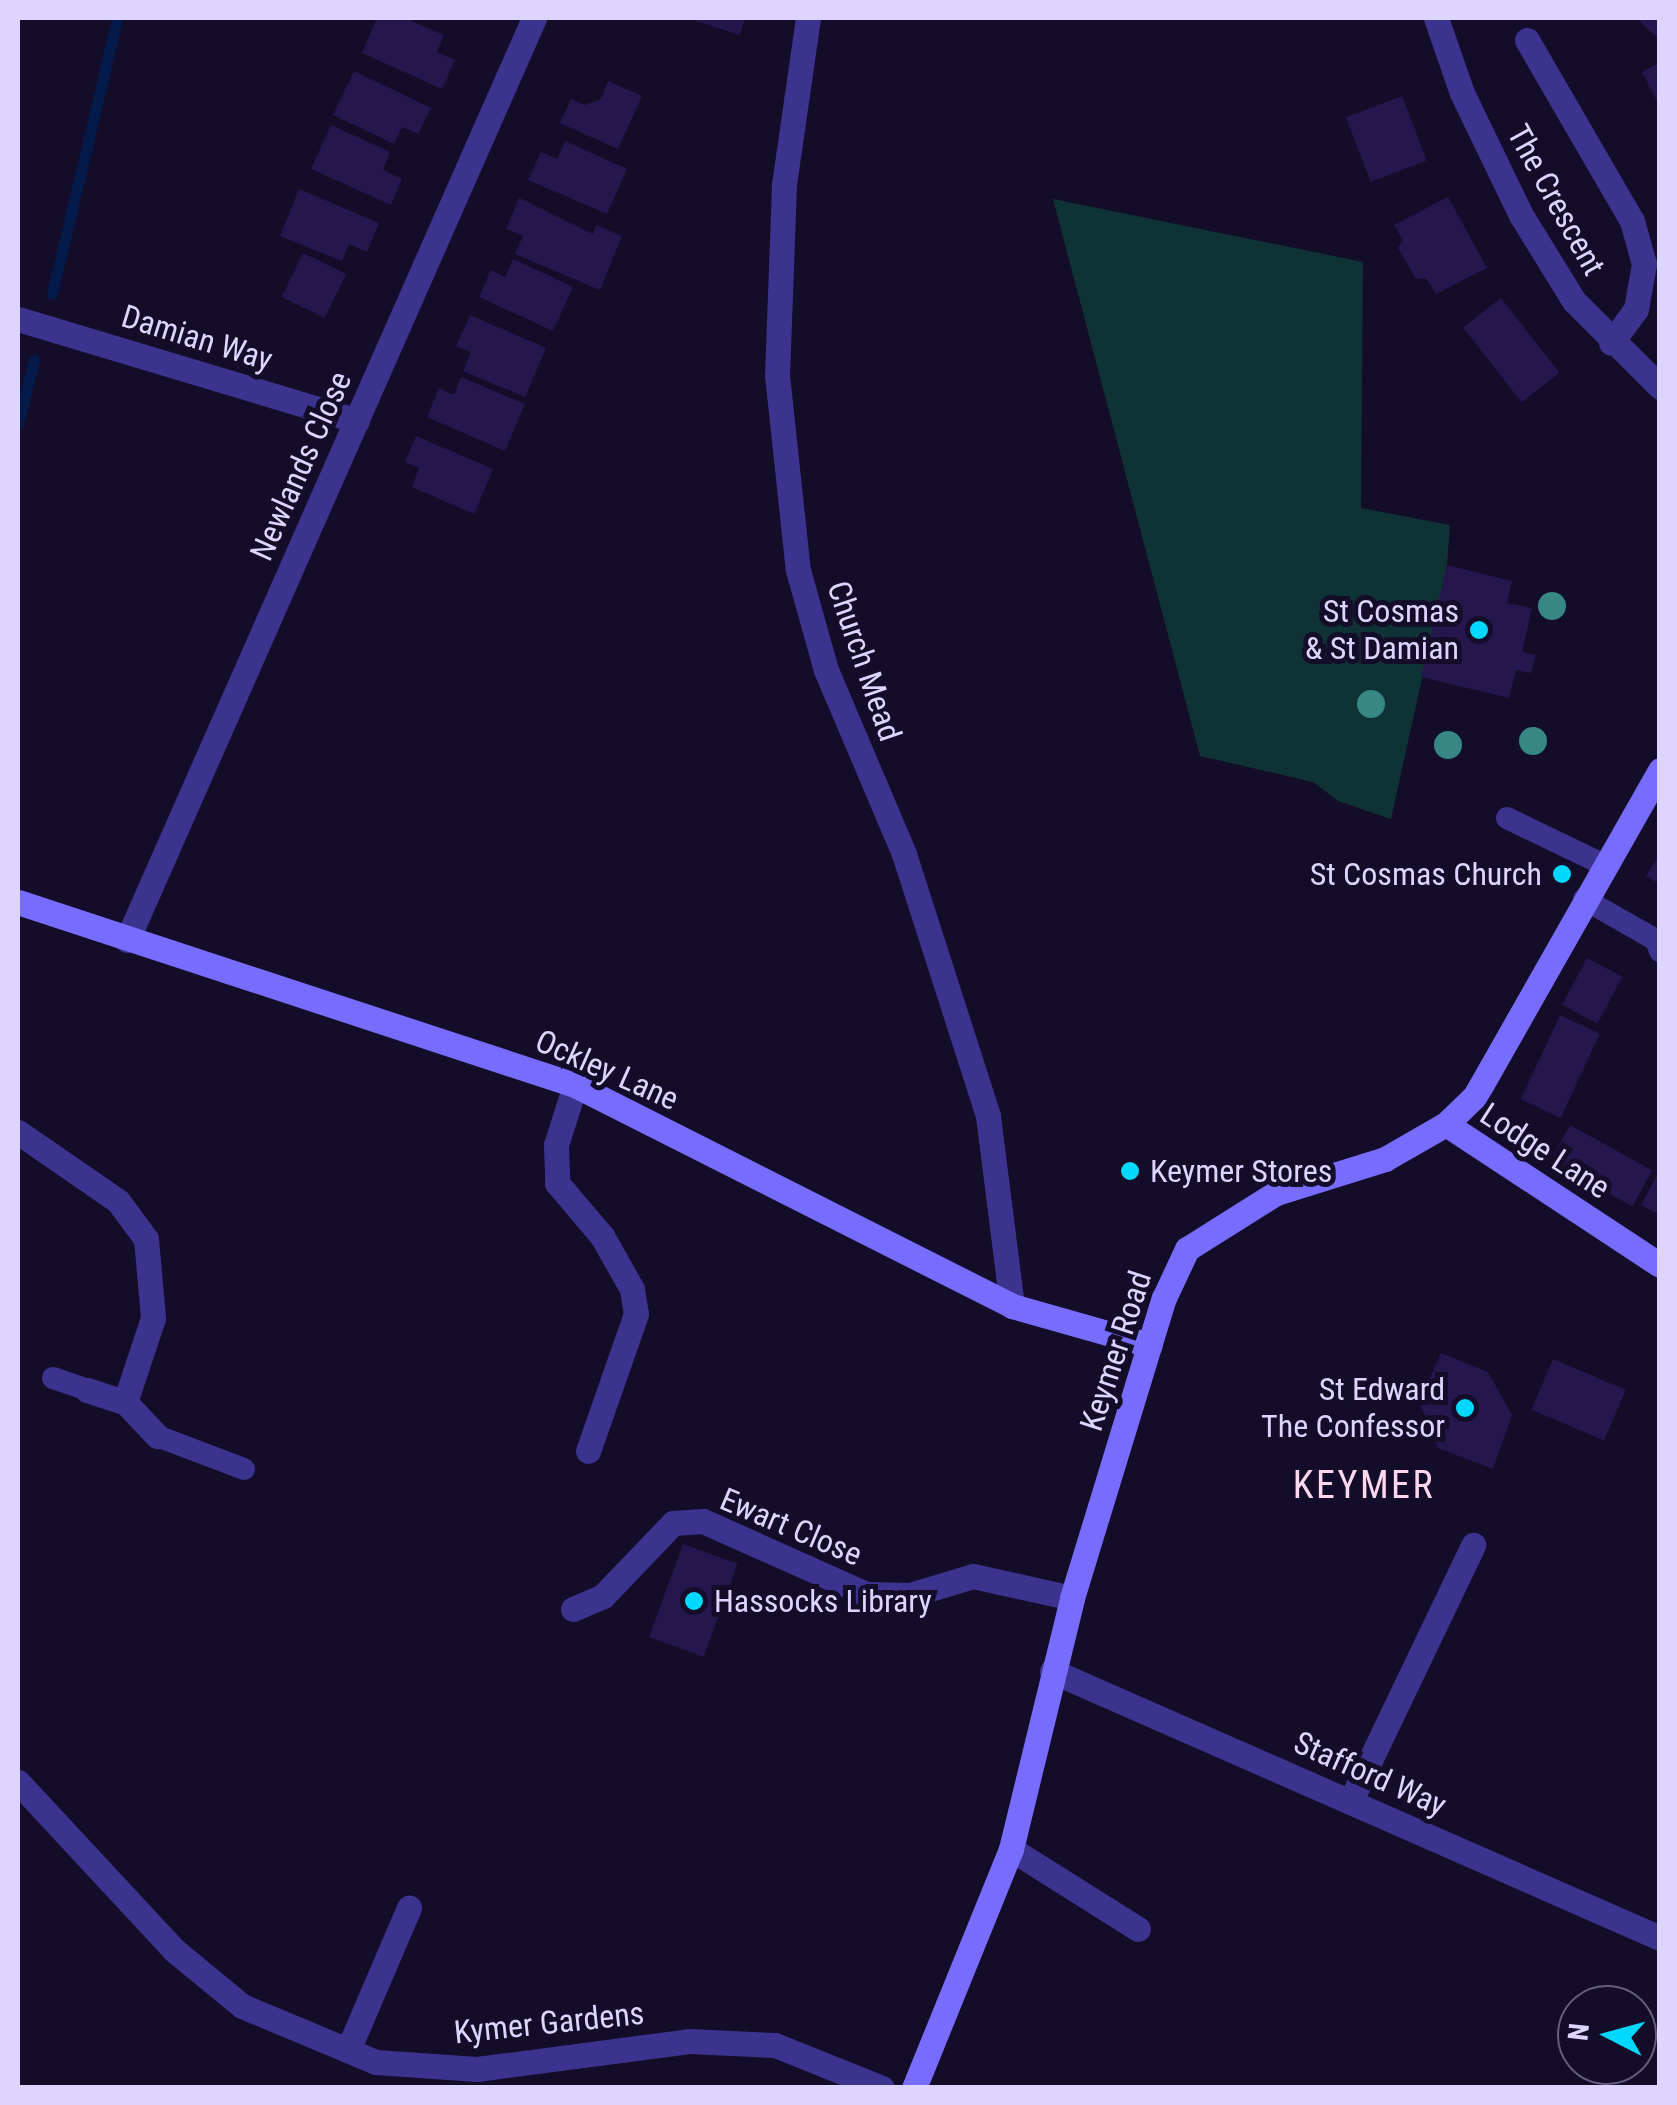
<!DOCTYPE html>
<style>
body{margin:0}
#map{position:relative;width:1677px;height:2105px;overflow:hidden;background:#130d29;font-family:"Roboto Condensed",sans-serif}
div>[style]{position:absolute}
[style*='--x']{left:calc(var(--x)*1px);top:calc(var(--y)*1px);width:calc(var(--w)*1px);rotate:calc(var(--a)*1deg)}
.green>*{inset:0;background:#0f3334}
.stream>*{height:11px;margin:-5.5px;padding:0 5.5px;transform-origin:5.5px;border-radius:5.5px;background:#041a4b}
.building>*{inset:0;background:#25174d;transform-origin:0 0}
.lane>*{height:22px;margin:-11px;padding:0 11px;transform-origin:11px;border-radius:11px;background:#3b338e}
.street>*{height:25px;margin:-12.5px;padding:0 12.5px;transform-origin:12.5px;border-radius:12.5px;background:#3b338e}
.secondary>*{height:25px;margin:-12.5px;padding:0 12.5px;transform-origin:12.5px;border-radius:12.5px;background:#786cff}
.trees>*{width:28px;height:28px;margin:-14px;border-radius:50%;background:#378884}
.dots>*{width:28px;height:28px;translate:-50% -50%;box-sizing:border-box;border:5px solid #130d29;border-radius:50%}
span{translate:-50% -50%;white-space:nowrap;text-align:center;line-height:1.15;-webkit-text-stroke:10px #130d29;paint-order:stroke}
.street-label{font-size:32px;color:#ddd5ff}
.poi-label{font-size:32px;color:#ddd5ff}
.right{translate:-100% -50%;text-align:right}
.left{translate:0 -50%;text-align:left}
.quarter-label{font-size:38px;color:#ffd7ee;letter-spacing:2.5px}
.frame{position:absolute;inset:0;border:20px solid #ddd5ff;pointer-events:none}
.north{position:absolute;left:1557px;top:1985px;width:100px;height:100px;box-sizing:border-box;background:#130d29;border:2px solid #645d7f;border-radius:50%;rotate:276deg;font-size:28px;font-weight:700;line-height:40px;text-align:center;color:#ddd5ff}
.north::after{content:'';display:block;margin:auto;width:35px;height:45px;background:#01d8ff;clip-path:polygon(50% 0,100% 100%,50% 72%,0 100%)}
</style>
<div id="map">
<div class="green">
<i style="clip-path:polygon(1053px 199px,1363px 262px,1361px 508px,1450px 525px,1447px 565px,1391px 819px,1338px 801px,1313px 782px,1200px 756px)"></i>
</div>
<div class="stream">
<i style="--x:52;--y:294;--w:284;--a:-76.7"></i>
<i style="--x:18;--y:424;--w:66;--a:-76"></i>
</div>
<div class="building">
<i style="clip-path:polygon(377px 18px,404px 18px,444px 35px,437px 52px,455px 60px,442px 89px,362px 53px)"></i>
<i style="clip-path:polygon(687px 18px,745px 18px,740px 35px)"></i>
<i style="clip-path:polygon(1636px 18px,1660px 18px,1660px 40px)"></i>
<i style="clip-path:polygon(1660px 62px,1660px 97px,1656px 99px,1642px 72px)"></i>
<i style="clip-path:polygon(354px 71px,431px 108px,418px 134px,402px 127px,394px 144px,333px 115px)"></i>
<i style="clip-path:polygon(608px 81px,642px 96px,618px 149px,560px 123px,571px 99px,585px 105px,601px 99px)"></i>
<i style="left:1402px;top:96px;width:69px;height:60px;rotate:69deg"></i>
<i style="clip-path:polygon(331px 125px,390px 152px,383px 170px,402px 179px,391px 205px,311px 169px)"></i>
<i style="clip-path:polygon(565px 141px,627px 169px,607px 214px,528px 180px,541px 152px,557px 159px)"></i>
<i style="clip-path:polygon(299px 189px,379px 223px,367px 252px,349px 244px,342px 261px,280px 236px)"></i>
<i style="clip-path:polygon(1448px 197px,1487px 268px,1436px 294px,1426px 278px,1416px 279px,1398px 248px,1403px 240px,1394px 225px)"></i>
<i style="clip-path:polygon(519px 198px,593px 234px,596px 225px,622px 236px,600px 290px,515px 254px,523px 236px,506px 229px)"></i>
<i style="left:303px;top:253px;width:48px;height:49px;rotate:26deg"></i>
<i style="clip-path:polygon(513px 259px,573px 287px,553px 331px,479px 297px,491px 270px,505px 277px)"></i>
<i style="left:1501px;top:298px;width:95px;height:48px;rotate:52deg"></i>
<i style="clip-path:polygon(470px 315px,546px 348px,525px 397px,463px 371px,471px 352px,456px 346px)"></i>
<i style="clip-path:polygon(461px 377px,525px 404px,505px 451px,427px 417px,439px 388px,454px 395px)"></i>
<i style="clip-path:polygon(416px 436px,493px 469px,474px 514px,412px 487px,419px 468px,405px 462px)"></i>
<i style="clip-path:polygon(1447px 565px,1512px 581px,1507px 603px,1532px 608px,1522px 652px,1536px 655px,1531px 673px,1516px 670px,1509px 698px,1421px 677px)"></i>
<i style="clip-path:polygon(1660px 854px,1660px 884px,1646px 876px)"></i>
<i style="left:1587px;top:958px;width:40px;height:53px;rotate:28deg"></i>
<i style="left:1560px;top:1015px;width:44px;height:93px;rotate:25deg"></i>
<i style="left:1570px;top:1125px;width:94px;height:41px;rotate:29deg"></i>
<i style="clip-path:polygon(1656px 1177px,1660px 1179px,1660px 1215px,1641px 1205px)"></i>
<i style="clip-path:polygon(1441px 1353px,1488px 1372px,1512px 1415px,1493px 1469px,1438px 1448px,1419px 1402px)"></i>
<i style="left:1553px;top:1359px;width:79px;height:55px;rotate:23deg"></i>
<i style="left:683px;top:1544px;width:58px;height:99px;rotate:20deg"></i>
</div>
<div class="lane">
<i style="--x:1507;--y:818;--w:106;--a:25.8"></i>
<i style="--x:1584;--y:899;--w:83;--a:29.7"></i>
<i style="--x:1656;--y:940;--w:12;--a:70"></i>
<i style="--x:53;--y:1378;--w:36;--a:19"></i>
<i style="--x:157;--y:1436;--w:93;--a:20.8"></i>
</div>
<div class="street">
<i style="--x:808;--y:18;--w:169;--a:98.2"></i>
<i style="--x:784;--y:185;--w:190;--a:92.1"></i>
<i style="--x:777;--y:375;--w:196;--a:83.9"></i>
<i style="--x:798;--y:570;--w:104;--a:74.4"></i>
<i style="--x:826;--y:670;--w:200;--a:67"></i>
<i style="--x:904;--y:854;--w:275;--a:72.2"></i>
<i style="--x:988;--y:1116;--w:192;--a:82.8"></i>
<i style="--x:1436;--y:18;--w:79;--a:70.9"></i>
<i style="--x:1462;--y:93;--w:136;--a:64.2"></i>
<i style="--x:1521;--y:215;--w:101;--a:58.4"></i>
<i style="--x:1574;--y:301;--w:122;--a:45"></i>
<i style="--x:1527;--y:40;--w:209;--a:59.9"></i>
<i style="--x:1632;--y:221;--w:45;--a:74.4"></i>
<i style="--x:1644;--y:264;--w:46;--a:100.1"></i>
<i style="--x:1636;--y:309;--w:42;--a:126.3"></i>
<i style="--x:18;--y:319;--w:354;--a:16.7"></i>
<i style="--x:127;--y:940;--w:1008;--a:-66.18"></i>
<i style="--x:575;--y:1085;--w:63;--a:107.6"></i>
<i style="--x:556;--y:1145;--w:38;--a:88"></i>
<i style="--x:557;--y:1183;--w:70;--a:49.7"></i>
<i style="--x:602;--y:1236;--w:61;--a:60.5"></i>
<i style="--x:632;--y:1289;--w:25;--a:81"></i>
<i style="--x:636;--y:1314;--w:145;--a:109.3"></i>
<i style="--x:18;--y:1132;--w:121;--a:34.6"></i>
<i style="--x:118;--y:1201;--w:47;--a:53.6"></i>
<i style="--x:146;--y:1239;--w:79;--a:84.9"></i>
<i style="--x:153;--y:1318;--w:89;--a:108.4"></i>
<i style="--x:87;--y:1390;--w:40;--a:18"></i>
<i style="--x:125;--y:1402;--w:47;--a:46.7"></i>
<i style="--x:573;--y:1609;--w:33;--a:-23"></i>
<i style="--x:603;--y:1596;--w:101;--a:-46.2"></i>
<i style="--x:673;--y:1523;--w:30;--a:-4"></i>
<i style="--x:703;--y:1521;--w:179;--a:24.1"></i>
<i style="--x:866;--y:1594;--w:44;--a:1.3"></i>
<i style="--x:910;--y:1595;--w:66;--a:-16.8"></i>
<i style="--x:973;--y:1576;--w:101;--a:12.5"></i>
<i style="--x:1052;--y:1671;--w:664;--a:23.71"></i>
<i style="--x:18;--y:1782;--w:229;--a:47.1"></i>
<i style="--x:174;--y:1950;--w:88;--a:39.5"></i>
<i style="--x:242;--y:2006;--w:145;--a:22.7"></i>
<i style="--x:376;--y:2062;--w:101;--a:4"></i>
<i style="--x:477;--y:2069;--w:214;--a:-7.5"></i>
<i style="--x:689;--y:2041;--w:86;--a:2.7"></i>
<i style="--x:775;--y:2045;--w:115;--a:21.9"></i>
<i style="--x:1351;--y:1800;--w:283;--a:-64.4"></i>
<i style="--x:1011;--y:1849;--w:150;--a:32.2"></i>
<i style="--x:348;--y:2050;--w:155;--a:-66.8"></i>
</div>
<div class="secondary">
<i style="--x:18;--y:902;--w:586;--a:18.19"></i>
<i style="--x:575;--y:1085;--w:490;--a:26.8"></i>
<i style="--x:1012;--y:1306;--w:143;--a:15.8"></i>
<i style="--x:1446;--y:1124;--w:256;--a:33.4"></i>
<i style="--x:914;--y:2088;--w:258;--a:-67.9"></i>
<i style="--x:1011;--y:1849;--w:258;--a:-76.3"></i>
<i style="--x:1072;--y:1598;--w:314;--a:-73"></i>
<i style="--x:1164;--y:1298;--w:54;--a:-64.9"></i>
<i style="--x:1187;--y:1249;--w:105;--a:-32.2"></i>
<i style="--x:1276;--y:1193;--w:114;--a:-17.3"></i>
<i style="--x:1385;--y:1159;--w:70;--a:-29.8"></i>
<i style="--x:1446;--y:1124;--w:40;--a:-44"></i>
<i style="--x:1475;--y:1096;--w:375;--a:-60.4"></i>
</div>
<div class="trees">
<i style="left:1552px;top:606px"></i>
<i style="left:1371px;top:704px"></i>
<i style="left:1533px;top:741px"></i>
<i style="left:1448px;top:745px"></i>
</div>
<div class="dots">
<i style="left:1479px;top:630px;background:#01d8ff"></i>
<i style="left:1562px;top:874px;background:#01d8ff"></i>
<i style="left:1130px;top:1171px;background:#01d8ff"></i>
<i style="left:1465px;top:1408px;background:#01d8ff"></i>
<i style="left:694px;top:1601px;background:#01d8ff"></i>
</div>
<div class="street-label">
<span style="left:1556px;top:200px;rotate:61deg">The Crescent</span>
<span style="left:197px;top:338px;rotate:17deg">Damian Way</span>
<span style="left:301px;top:466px;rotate:-66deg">Newlands Close</span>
<span style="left:864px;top:661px;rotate:71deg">Church Mead</span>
<span style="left:607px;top:1070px;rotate:24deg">Ockley Lane</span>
<span style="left:1545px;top:1151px;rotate:33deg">Lodge Lane</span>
<span style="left:1116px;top:1351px;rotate:-72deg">Keymer Road</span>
<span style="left:791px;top:1527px;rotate:23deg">Ewart Close</span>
<span style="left:1370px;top:1774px;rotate:24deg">Stafford Way</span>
<span style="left:549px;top:2023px;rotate:-6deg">Kymer Gardens</span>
</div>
<div class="poi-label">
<span class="right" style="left:1459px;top:630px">St Cosmas<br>&amp; St Damian</span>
<span class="right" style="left:1542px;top:874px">St Cosmas Church</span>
<span class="left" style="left:1150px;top:1171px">Keymer Stores</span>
<span class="right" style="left:1445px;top:1408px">St Edward<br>The Confessor</span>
<span class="left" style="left:714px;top:1601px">Hassocks Library</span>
</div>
<div class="quarter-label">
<span style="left:1364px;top:1486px">KEYMER</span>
</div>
<div class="frame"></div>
<div class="north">N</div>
</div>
